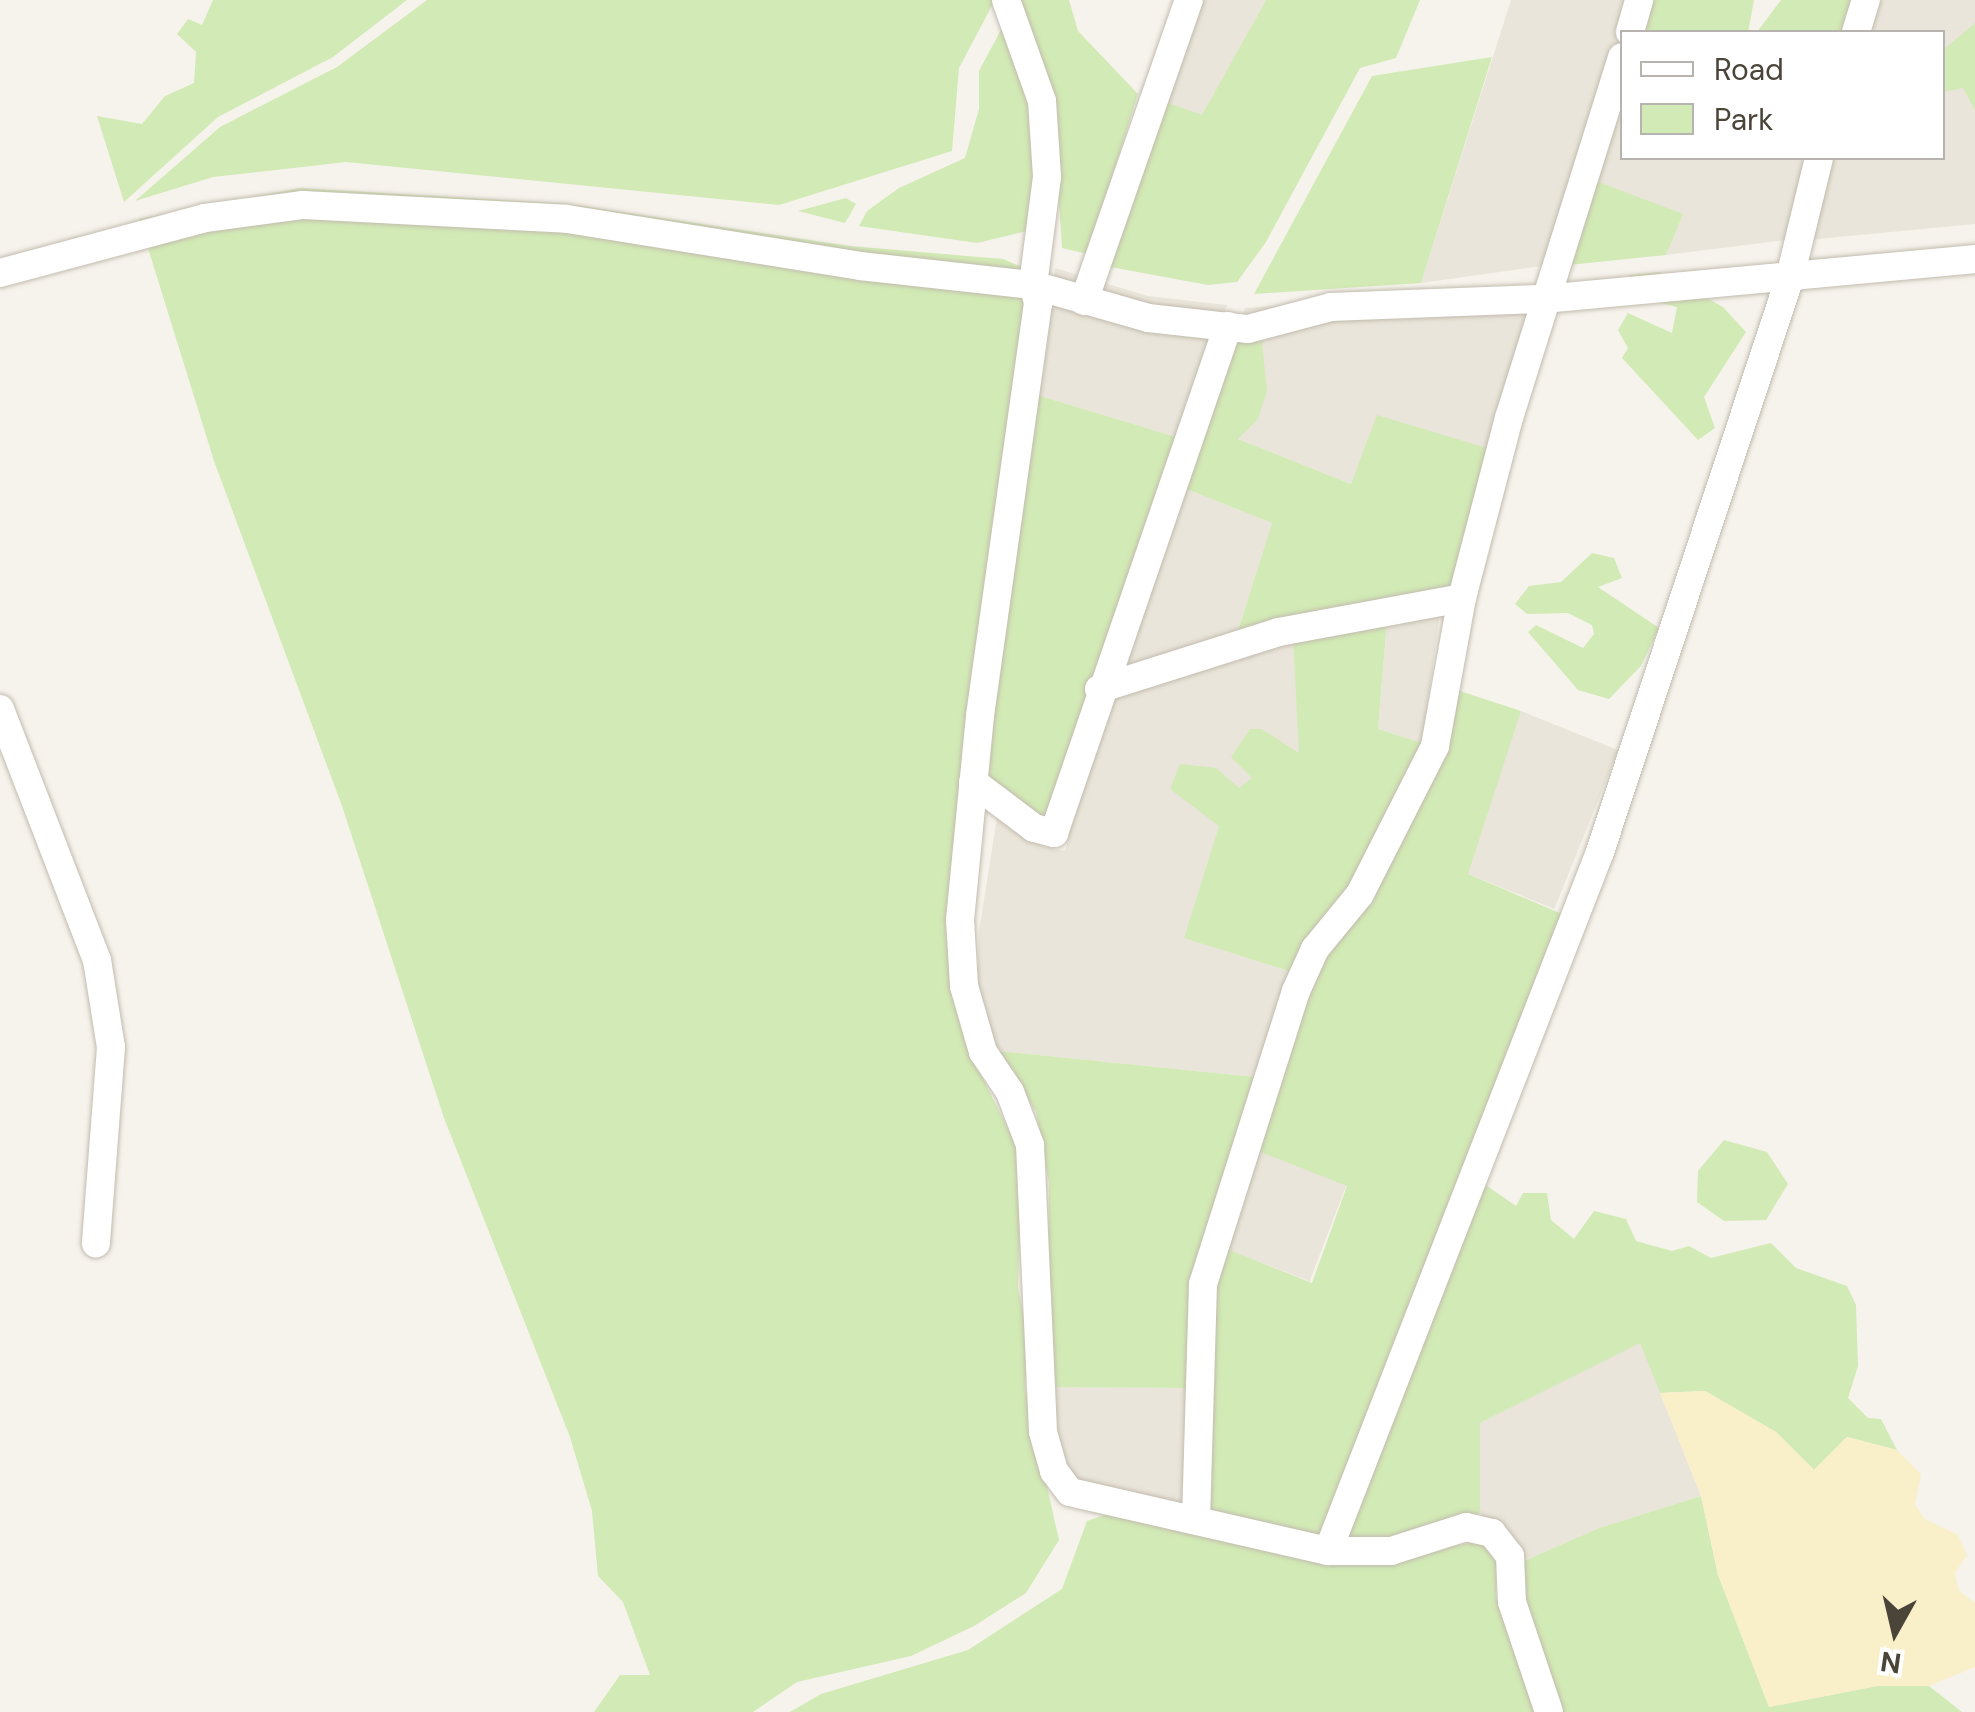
<!DOCTYPE html>
<style>
body{margin:0}
#map{position:relative;width:1975px;height:1712px;overflow:hidden;background:#f6f3ec;font-family:"DM Sans",sans-serif}
div>[style]{position:absolute}
[style*='--x']{left:calc(var(--x)*1px);top:calc(var(--y)*1px);width:calc(var(--w)*1px);rotate:calc(var(--a)*1deg)}
.residential>*{inset:0;background:#eae5da;transform-origin:0 0}
.green>*{inset:0;background:#d2eab5}
.sand>*{inset:0;background:#f9efc9}
.roads{filter:drop-shadow(0 0 2px #c2bbae) drop-shadow(0 0 2px #c2bbae)}
.minor>*{height:28px;margin:-14px;padding:0 14px;transform-origin:14px;border-radius:14px;background:#fff}
span{translate:-50% -50%;white-space:nowrap;text-align:center;line-height:1.15;-webkit-text-stroke:9px #fff;paint-order:stroke}
.legend{position:absolute;left:1620px;top:30px;width:325px;height:130px;box-sizing:border-box;background:#fff;border:2px solid #b7b4b0;margin:0;padding:12px 18px;list-style:none;font-size:30px;color:#4b4439}
.legend li{display:flex;align-items:center;gap:20px;height:50px}
.legend b{width:50px;border:2px solid #b7b4b0}
.north{position:absolute;left:1845px;top:1582px;width:100px;height:100px;-webkit-text-stroke:8px #fff;paint-order:stroke;rotate:188deg;font-size:28px;font-weight:700;line-height:40px;text-align:center;color:#4b4439}
.north::after{content:'';display:block;margin:auto;width:35px;height:45px;background:#4b4439;clip-path:polygon(50% 0,100% 100%,50% 72%,0 100%)}
</style>
<div id="map">
<div class="residential">
<i style="clip-path:polygon(1195px 0,1266px 0,1202px 116px,1160px 100px)"></i>
<i style="clip-path:polygon(1511px 0,1631px 0,1549px 265px,1421px 283px)"></i>
<i style="clip-path:polygon(1880px 0,1975px 0,1975px 224px,1807px 240px,1829px 158px,1942px 158px,1942px 32px,1868px 32px)"></i>
<i style="clip-path:polygon(1622px 79px,1622px 158px,1811px 158px,1787px 240px,1666px 255px,1682px 214px,1591px 179px)"></i>
<i style="clip-path:polygon(1055px 268px,1148px 296px,1227px 305px,1183px 439px,1037px 395px)"></i>
<i style="clip-path:polygon(1539px 286px,1490px 449px,1351px 484px,1205px 426px,1245px 308px)"></i>
<i style="clip-path:polygon(1184px 488px,1272px 523px,1237px 634px,1113px 673px)"></i>
<i style="clip-path:polygon(1440px 614px,1422px 743px,1378px 729px,1387px 621px)"></i>
<i style="clip-path:polygon(1293px 640px,1304px 829px,1223px 813px,1185px 938px,1295px 973px,1255px 1077px,998px 1051px,977px 994px,979px 931px,997px 818px,1042px 846px,1065px 851px,1107px 695px)"></i>
<i style="left:1521px;top:711px;width:105px;height:171px;rotate:22deg"></i>
<i style="left:1255px;top:1150px;width:98px;height:103px;rotate:21deg"></i>
<i style="clip-path:polygon(1640px 1342px,1701px 1496px,1599px 1528px,1522px 1562px,1480px 1513px,1480px 1423px)"></i>
<i style="clip-path:polygon(1047px 1387px,1188px 1388px,1188px 1511px,1074px 1486px,1062px 1472px)"></i>
</div>
<div class="green">
<i style="clip-path:polygon(213px 0,407px 0,333px 57px,218px 117px,124px 202px,97px 116px,142px 124px,165px 96px,194px 83px,196px 52px,177px 34px,188px 19px,202px 25px)"></i>
<i style="clip-path:polygon(427px 0,995px 0,959px 68px,952px 151px,779px 205px,346px 162px,213px 177px,135px 201px,220px 127px,337px 67px)"></i>
<i style="clip-path:polygon(1013px 0,1069px 0,1078px 31px,1138px 94px,1088px 254px,1062px 248px,1052px 97px)"></i>
<i style="clip-path:polygon(1266px 0,1420px 0,1396px 58px,1360px 68px,1266px 242px,1237px 282px,1208px 285px,1105px 266px,1160px 100px,1202px 115px)"></i>
<i style="clip-path:polygon(1648px 0,1754px 0,1748px 32px,1637px 32px)"></i>
<i style="clip-path:polygon(1781px 0,1856px 0,1845px 32px,1757px 32px)"></i>
<i style="clip-path:polygon(1975px 23px,1975px 110px,1963px 88px,1943px 92px,1942px 51px)"></i>
<i style="clip-path:polygon(1003px 26px,1038px 130px,1027px 231px,977px 243px,859px 226px,867px 211px,899px 188px,965px 158px,979px 109px,979px 71px)"></i>
<i style="clip-path:polygon(1492px 57px,1421px 283px,1254px 294px,1372px 76px)"></i>
<i style="clip-path:polygon(1591px 179px,1683px 214px,1666px 255px,1559px 266px)"></i>
<i style="clip-path:polygon(300px 188px,568px 204px,850px 246px,1003px 259px,1024px 268px,1030px 294px,949px 938px,965px 1042px,1022px 1157px,1018px 1287px,1028px 1339px,1025px 1389px,1059px 1540px,1026px 1593px,974px 1626px,911px 1656px,797px 1682px,753px 1712px,594px 1712px,620px 1675px,650px 1675px,623px 1602px,598px 1576px,592px 1511px,570px 1437px,444px 1118px,342px 806px,214px 461px,139px 219px)"></i>
<i style="clip-path:polygon(846px 198px,856px 204px,845px 223px,798px 211px)"></i>
<i style="clip-path:polygon(1659px 272px,1723px 307px,1746px 332px,1704px 397px,1715px 428px,1698px 440px,1622px 358px,1628px 348px,1618px 330px,1628px 313px,1672px 333px,1677px 307px,1647px 300px,1629px 275px)"></i>
<i style="clip-path:polygon(1236px 330px,1261px 333px,1267px 391px,1258px 419px,1238px 439px,1351px 484px,1377px 415px,1490px 449px,1458px 581px,1449px 591px,1237px 634px,1272px 523px,1184px 488px)"></i>
<i style="clip-path:polygon(1037px 395px,1183px 439px,1092px 677px,1048px 823px,983px 777px)"></i>
<i style="clip-path:polygon(1592px 553px,1614px 558px,1622px 578px,1598px 587px,1659px 628px,1641px 666px,1609px 699px,1578px 690px,1528px 632px,1536px 625px,1583px 648px,1594px 634px,1592px 625px,1568px 613px,1527px 614px,1515px 604px,1529px 586px,1561px 582px)"></i>
<i style="clip-path:polygon(1387px 621px,1378px 729px,1422px 743px,1355px 889px,1295px 973px,1184px 938px,1219px 826px,1170px 789px,1180px 764px,1216px 768px,1239px 788px,1252px 778px,1231px 757px,1250px 729px,1262px 729px,1299px 753px,1293px 640px)"></i>
<i style="clip-path:polygon(1451px 688px,1521px 711px,1468px 874px,1562px 914px,1324px 1541px,1204px 1514px,1210px 1305px,1224px 1248px,1312px 1283px,1347px 1186px,1255px 1150px,1320px 959px,1364px 911px,1423px 801px,1443px 743px)"></i>
<i style="clip-path:polygon(998px 1051px,1255px 1077px,1188px 1388px,1047px 1387px,1049px 1183px,1036px 1112px)"></i>
<i style="clip-path:polygon(1724px 1140px,1767px 1152px,1788px 1184px,1766px 1220px,1724px 1221px,1697px 1202px,1698px 1171px)"></i>
<i style="clip-path:polygon(1480px 1181px,1516px 1206px,1523px 1193px,1547px 1193px,1551px 1220px,1574px 1239px,1594px 1211px,1626px 1219px,1636px 1241px,1672px 1251px,1689px 1246px,1711px 1258px,1771px 1243px,1796px 1268px,1847px 1286px,1856px 1305px,1858px 1366px,1848px 1398px,1868px 1418px,1881px 1419px,1897px 1450px,1847px 1437px,1814px 1470px,1776px 1432px,1705px 1391px,1660px 1393px,1640px 1343px,1480px 1423px,1480px 1513px,1420px 1537px,1338px 1545px)"></i>
<i style="clip-path:polygon(1701px 1496px,1718px 1575px,1769px 1707px,1877px 1686px,1929px 1686px,1962px 1712px,1557px 1712px,1525px 1614px,1522px 1562px,1599px 1528px)"></i>
<i style="clip-path:polygon(1108px 1514px,1353px 1565px,1480px 1541px,1496px 1557px,1496px 1598px,1538px 1712px,790px 1712px,821px 1694px,968px 1650px,1062px 1589px,1087px 1521px)"></i>
</div>
<div class="sand">
<i style="clip-path:polygon(1705px 1391px,1776px 1432px,1814px 1470px,1847px 1437px,1897px 1450px,1921px 1474px,1915px 1505px,1925px 1519px,1958px 1535px,1967px 1555px,1955px 1573px,1959px 1591px,1975px 1603px,1975px 1667px,1929px 1686px,1877px 1686px,1769px 1707px,1718px 1575px,1701px 1496px,1660px 1393px)"></i>
</div>
<div class="roads">
<div class="minor">
<i style="--x:1006;--y:0;--w:107;--a:70.4"></i>
<i style="--x:1042;--y:101;--w:76;--a:86.2"></i>
<i style="--x:1047;--y:177;--w:109;--a:97.4"></i>
<i style="--x:1033;--y:285;--w:19;--a:74"></i>
<i style="--x:1038;--y:303;--w:417;--a:98"></i>
<i style="--x:980;--y:716;--w:205;--a:95.6"></i>
<i style="--x:960;--y:920;--w:66;--a:86.5"></i>
<i style="--x:964;--y:986;--w:69;--a:73.9"></i>
<i style="--x:983;--y:1052;--w:48;--a:56"></i>
<i style="--x:1010;--y:1092;--w:57;--a:69.3"></i>
<i style="--x:1030;--y:1145;--w:287;--a:87.4"></i>
<i style="--x:1043;--y:1432;--w:41;--a:74.2"></i>
<i style="--x:1054;--y:1471;--w:26;--a:53"></i>
<i style="--x:1070;--y:1492;--w:265;--a:12.9"></i>
<i style="--x:1328;--y:1551;--w:63;--a:0"></i>
<i style="--x:1391;--y:1551;--w:79;--a:-17.7"></i>
<i style="--x:1466;--y:1527;--w:27;--a:13"></i>
<i style="--x:1492;--y:1533;--w:29;--a:52"></i>
<i style="--x:1510;--y:1556;--w:46;--a:87.5"></i>
<i style="--x:1512;--y:1602;--w:116;--a:71.4"></i>
<i style="--x:1630;--y:32;--w:33;--a:-74"></i>
<i style="--x:1856;--y:32;--w:34;--a:-73"></i>
<i style="--x:0;--y:273;--w:212;--a:-15"></i>
<i style="--x:205;--y:218;--w:99;--a:-7.6"></i>
<i style="--x:303;--y:205;--w:264;--a:3"></i>
<i style="--x:567;--y:219;--w:297;--a:9.1"></i>
<i style="--x:860;--y:266;--w:174;--a:6.3"></i>
<i style="--x:1033;--y:285;--w:120;--a:16"></i>
<i style="--x:1148;--y:318;--w:101;--a:6.3"></i>
<i style="--x:1248;--y:329;--w:86;--a:-14.8"></i>
<i style="--x:1331;--y:307;--w:213;--a:-2.2"></i>
<i style="--x:1544;--y:299;--w:433;--a:-5.3"></i>
<i style="--x:1084;--y:301;--w:319;--a:-70.8"></i>
<i style="--x:1099;--y:689;--w:189;--a:-17.6"></i>
<i style="--x:1279;--y:632;--w:186;--a:-10.5"></i>
<i style="--x:0;--y:709;--w:269;--a:68.9"></i>
<i style="--x:97;--y:960;--w:88;--a:80.9"></i>
<i style="--x:111;--y:1047;--w:197;--a:94.4"></i>
<i style="--x:973;--y:782;--w:76;--a:37"></i>
<i style="--x:1034;--y:828;--w:21;--a:14"></i>
<i style="--x:1054;--y:833;--w:536;--a:-71.06"></i>
<i style="--x:1196;--y:1520;--w:236;--a:-88.3"></i>
<i style="--x:1203;--y:1284;--w:307;--a:-72.4"></i>
<i style="--x:1296;--y:991;--w:46;--a:-65.7"></i>
<i style="--x:1315;--y:949;--w:71;--a:-50.7"></i>
<i style="--x:1360;--y:894;--w:166;--a:-63.1"></i>
<i style="--x:1435;--y:746;--w:150;--a:-79.7"></i>
<i style="--x:1462;--y:598;--w:186;--a:-75.4"></i>
<i style="--x:1509;--y:418;--w:378;--a:-72.6"></i>
<i style="--x:1328;--y:1551;--w:750;--a:-68.74"></i>
<i style="--x:1600;--y:852;--w:606;--a:-71.71"></i>
<i style="--x:1790;--y:277;--w:122;--a:-76.3"></i>
</div>
</div>
<ul class="legend">
<li><b style="height:12px;background:#fff"></b>Road</li>
<li><b style="height:28px;background:#d2eab5"></b>Park</li>
</ul>
<div class="north">N</div>
</div>
